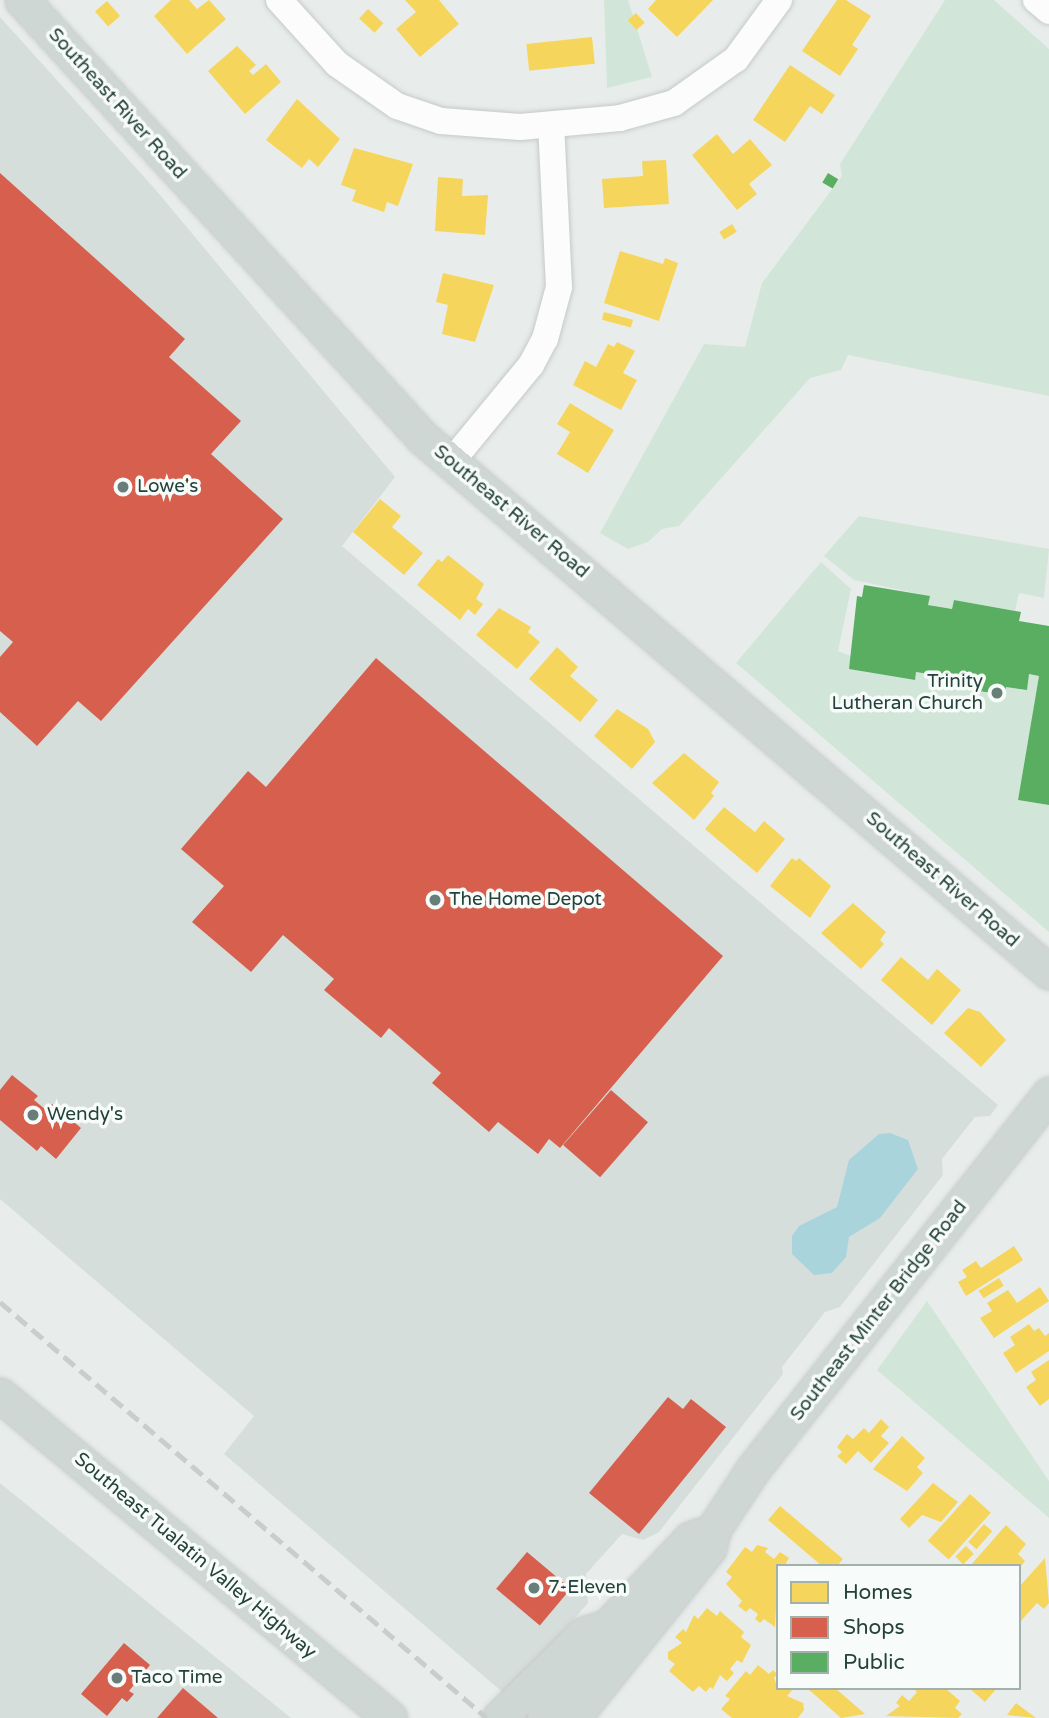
<!DOCTYPE html>
<style>
body{margin:0}
#map{position:relative;width:1049px;height:1718px;overflow:hidden;background:#e8edeb;font-family:"Varela Round",sans-serif}
div>[style]{position:absolute}
[style*='--x']{left:calc(var(--x)*1px);top:calc(var(--y)*1px);width:calc(var(--w)*1px);rotate:calc(var(--a)*1deg)}
.built>*{inset:0;background:#d6dedb}
.green>*{inset:0;background:#d1e6d8}
.water>*{inset:0;background:#a9d4db}
.homes>*{inset:0;background:#f6d55c;transform-origin:0 0}
.shops>*{inset:0;background:#d6604d;transform-origin:0 0}
.public>*{inset:0;background:#5aae61;transform-origin:0 0}
.roads{filter:drop-shadow(0 0 2px #c5cac8) drop-shadow(0 0 2px #c5cac8)}
.minor>*{height:26px;margin:-13px;padding:0 13px;transform-origin:13px;border-radius:13px;background:#fcfcfc}
.major>*{height:33px;margin:-16.5px;padding:0 16.5px;transform-origin:16.5px;border-radius:16.5px;background:#cfd7d5}
.rail>*{height:5px;margin-top:-2.5px;transform-origin:0;background:repeating-linear-gradient(90deg,#c9cdcc 0 14px,transparent 0 21px)}
.dots>*{width:19px;height:19px;translate:-50% -50%;box-sizing:border-box;border:4px solid #f7fbf9;border-radius:50%}
span{translate:-50% -50%;white-space:nowrap;text-align:center;line-height:1.15;-webkit-text-stroke:7px #f7fbf9;paint-order:stroke}
.street-label{font-size:19px;color:#24423a}
.poi-label{font-size:19px;color:#24423a}
.left{translate:0 -50%;text-align:left}
.right{translate:-100% -50%;text-align:right}
.legend{position:absolute;left:776px;top:1564px;width:245px;height:126px;box-sizing:border-box;background:#f7fbf9;border:2px solid #a3b1ad;margin:0;padding:9px 12px;list-style:none;font-size:21px;color:#24423a}
.legend li{display:flex;align-items:center;gap:14px;height:35px}
.legend b{width:35px;border:2px solid #a3b1ad}
</style>
<div id="map">
<div class="built">
<i style="clip-path:polygon(0 17px,155px 189px,395px 477px,342px 546px,998px 1105px,990px 1116px,975px 1117px,942px 1159px,943px 1175px,840px 1307px,825px 1312px,782px 1367px,783px 1374px,659px 1532px,643px 1540px,622px 1534px,586px 1574px,588px 1603px,507px 1696px,224px 1454px,254px 1416px,0 1199px)"></i>
<i style="clip-path:polygon(0 1483px,291px 1718px,0 1718px)"></i>
</div>
<div class="green">
<i style="clip-path:polygon(604px 0,628px 0,652px 77px,607px 88px)"></i>
<i style="clip-path:polygon(945px 0,994px 0,1049px 49px,1049px 396px,848px 355px,841px 370px,810px 378px,679px 526px,662px 529px,648px 542px,628px 549px,600px 533px,704px 344px,745px 347px,762px 283px,842px 176px,840px 164px)"></i>
<i style="clip-path:polygon(859px 516px,1049px 549px,1044px 598px,1019px 593px,1015px 611px,954px 600px,952px 609px,928px 605px,929px 596px,854px 580px,824px 556px)"></i>
<i style="clip-path:polygon(821px 562px,851px 589px,838px 651px,851px 656px,849px 669px,914px 680px,916px 672px,941px 676px,941px 685px,1004px 695px,1006px 687px,1026px 690px,1029px 674px,1039px 676px,1018px 800px,1049px 805px,1049px 932px,736px 663px)"></i>
<i style="clip-path:polygon(927px 1301px,1049px 1481px,1049px 1518px,877px 1370px)"></i>
</div>
<div class="water">
<i style="clip-path:polygon(890px 1133px,908px 1140px,918px 1169px,880px 1218px,849px 1237px,846px 1257px,832px 1273px,814px 1275px,792px 1254px,792px 1236px,799px 1226px,837px 1207px,849px 1160px,879px 1134px)"></i>
</div>
<div class="homes">
<i style="clip-path:polygon(171px 0,189px 0,197px 9px,209px 0,226px 19px,187px 54px,154px 16px)"></i>
<i style="clip-path:polygon(405px 0,439px 0,459px 24px,420px 57px,396px 29px,416px 12px)"></i>
<i style="clip-path:polygon(656px 0,713px 0,677px 37px,648px 9px)"></i>
<i style="clip-path:polygon(837px 0,846px 0,871px 16px,852px 45px,858px 49px,840px 76px,802px 51px)"></i>
<i style="left:107px;top:1px;width:20px;height:16px;rotate:49deg"></i>
<i style="left:368px;top:9px;width:21px;height:13px;rotate:43deg"></i>
<i style="left:636px;top:13px;width:13px;height:11px;rotate:48deg"></i>
<i style="left:592px;top:37px;width:27px;height:66px;rotate:84deg"></i>
<i style="clip-path:polygon(237px 46px,256px 65px,249px 71px,253px 75px,266px 64px,281px 82px,245px 114px,208px 71px)"></i>
<i style="clip-path:polygon(790px 65px,835px 95px,822px 114px,810px 106px,785px 142px,753px 120px)"></i>
<i style="clip-path:polygon(297px 99px,340px 139px,318px 167px,309px 159px,302px 168px,266px 140px)"></i>
<i style="clip-path:polygon(717px 134px,733px 154px,750px 139px,772px 165px,749px 184px,757px 194px,737px 210px,692px 155px)"></i>
<i style="clip-path:polygon(354px 148px,413px 164px,398px 206px,387px 202px,384px 212px,352px 201px,356px 190px,341px 185px)"></i>
<i style="clip-path:polygon(666px 160px,669px 204px,604px 208px,602px 179px,643px 176px,642px 161px)"></i>
<i style="clip-path:polygon(438px 177px,463px 179px,462px 196px,488px 195px,485px 235px,435px 231px)"></i>
<i style="left:732px;top:224px;width:9px;height:15px;rotate:58deg"></i>
<i style="clip-path:polygon(620px 251px,663px 264px,665px 258px,678px 263px,659px 321px,604px 303px)"></i>
<i style="clip-path:polygon(443px 273px,494px 285px,475px 342px,442px 334px,448px 305px,436px 302px)"></i>
<i style="left:604px;top:312px;width:30px;height:8px;rotate:15deg"></i>
<i style="clip-path:polygon(617px 342px,635px 351px,623px 373px,637px 380px,621px 410px,573px 385px,585px 361px,596px 367px,608px 344px,614px 347px)"></i>
<i style="clip-path:polygon(570px 403px,614px 430px,588px 473px,557px 454px,570px 432px,557px 424px)"></i>
<i style="clip-path:polygon(380px 499px,401px 516px,392px 527px,423px 553px,404px 575px,353px 532px)"></i>
<i style="clip-path:polygon(448px 555px,484px 584px,476px 599px,483px 604px,475px 615px,468px 609px,460px 620px,417px 585px,438px 559px,442px 562px)"></i>
<i style="clip-path:polygon(499px 608px,531px 627px,528px 632px,540px 642px,517px 669px,476px 635px)"></i>
<i style="clip-path:polygon(557px 647px,578px 667px,570px 676px,598px 700px,580px 722px,529px 679px)"></i>
<i style="clip-path:polygon(617px 709px,648px 729px,655px 742px,632px 769px,594px 736px)"></i>
<i style="clip-path:polygon(684px 753px,719px 782px,711px 793px,714px 796px,694px 820px,652px 783px)"></i>
<i style="clip-path:polygon(724px 807px,755px 832px,764px 821px,785px 839px,757px 873px,705px 829px)"></i>
<i style="clip-path:polygon(792px 858px,796px 861px,799px 858px,831px 886px,810px 918px,770px 886px)"></i>
<i style="clip-path:polygon(853px 903px,886px 932px,880px 940px,884px 944px,861px 969px,821px 933px)"></i>
<i style="clip-path:polygon(901px 957px,928px 980px,937px 969px,961px 990px,932px 1025px,881px 980px)"></i>
<i style="clip-path:polygon(968px 1008px,980px 1012px,1006px 1040px,981px 1067px,944px 1033px)"></i>
<i style="clip-path:polygon(1014px 1246px,1023px 1260px,966px 1296px,958px 1282px,967px 1277px,962px 1270px,976px 1261px,981px 1268px)"></i>
<i style="left:999px;top:1278px;width:9px;height:24px;rotate:58deg"></i>
<i style="clip-path:polygon(1040px 1287px,1049px 1301px,994px 1338px,980px 1318px,992px 1311px,987px 1303px,1008px 1290px,1017px 1303px)"></i>
<i style="clip-path:polygon(1029px 1324px,1034px 1331px,1039px 1328px,1045px 1336px,1049px 1333px,1049px 1351px,1016px 1373px,1003px 1353px,1015px 1345px,1010px 1337px)"></i>
<i style="clip-path:polygon(1049px 1360px,1049px 1399px,1040px 1406px,1026px 1387px,1036px 1380px,1031px 1372px)"></i>
<i style="clip-path:polygon(881px 1419px,889px 1427px,881px 1436px,889px 1443px,871px 1463px,858px 1451px,846px 1464px,837px 1456px,842px 1452px,837px 1447px,847px 1434px,853px 1439px,864px 1428px,869px 1433px)"></i>
<i style="clip-path:polygon(902px 1436px,925px 1458px,917px 1467px,923px 1473px,907px 1491px,873px 1469px)"></i>
<i style="clip-path:polygon(933px 1483px,958px 1502px,941px 1522px,922px 1515px,909px 1528px,900px 1519px)"></i>
<i style="left:970px;top:1494px;width:28px;height:63px;rotate:42deg"></i>
<i style="clip-path:polygon(780px 1506px,843px 1559px,837px 1566px,822px 1566px,768px 1520px)"></i>
<i style="left:984px;top:1524px;width:11px;height:24px;rotate:41deg"></i>
<i style="clip-path:polygon(1006px 1525px,1026px 1544px,1018px 1554px,1025px 1561px,1021px 1566px,970px 1566px)"></i>
<i style="clip-path:polygon(757px 1545px,768px 1548px,765px 1552px,774px 1559px,780px 1552px,789px 1558px,786px 1563px,789px 1566px,778px 1566px,775px 1627px,764px 1619px,760px 1623px,755px 1619px,758px 1614px,750px 1608px,746px 1612px,738px 1606px,742px 1601px,726px 1584px,732px 1577px,726px 1572px,745px 1547px,752px 1552px)"></i>
<i style="left:966px;top:1546px;width:11px;height:15px;rotate:45deg"></i>
<i style="clip-path:polygon(1045px 1558px,1049px 1603px,1044px 1609px,1037px 1603px,1019px 1623px,1019px 1587px)"></i>
<i style="clip-path:polygon(707px 1608px,717px 1616px,720px 1611px,744px 1632px,741px 1637px,751px 1645px,742px 1663px,737px 1660px,730px 1669px,734px 1673px,727px 1681px,720px 1675px,713px 1689px,710px 1687px,706px 1692px,699px 1686px,693px 1692px,669px 1671px,675px 1664px,668px 1659px,668px 1652px,682px 1643px,675px 1637px,683px 1629px,686px 1632px,694px 1615px,698px 1619px)"></i>
<i style="clip-path:polygon(758px 1665px,769px 1674px,773px 1670px,777px 1674px,774px 1678px,778px 1688px,794px 1688px,787px 1696px,803px 1703px,804px 1710px,798px 1718px,732px 1718px,721px 1709px,730px 1699px,725px 1696px,746px 1671px,750px 1675px)"></i>
<i style="clip-path:polygon(807px 1688px,835px 1688px,865px 1714px,841px 1718px)"></i>
<i style="clip-path:polygon(913px 1688px,945px 1688px,960px 1701px,955px 1708px,962px 1714px,958px 1718px,886px 1716px,900px 1706px,896px 1703px,902px 1695px,909px 1701px,917px 1692px)"></i>
<i style="clip-path:polygon(969px 1688px,997px 1688px,985px 1702px)"></i>
<i style="clip-path:polygon(1016px 1703px,1036px 1718px,1007px 1715px)"></i>
</div>
<div class="shops">
<i style="clip-path:polygon(0 173px,185px 339px,169px 357px,241px 421px,211px 454px,283px 519px,101px 721px,78px 701px,37px 746px,0 712px,0 657px,13px 642px,0 631px)"></i>
<i style="clip-path:polygon(376px 658px,723px 956px,560px 1148px,549px 1139px,538px 1154px,498px 1122px,489px 1132px,432px 1083px,441px 1073px,389px 1028px,381px 1038px,324px 990px,334px 979px,283px 935px,251px 972px,192px 922px,224px 886px,181px 849px,248px 771px,266px 787px)"></i>
<i style="clip-path:polygon(12px 1075px,38px 1096px,34px 1100px,46px 1110px,52px 1104px,81px 1128px,56px 1159px,41px 1146px,37px 1151px,0 1120px,0 1090px)"></i>
<i style="left:611px;top:1090px;width:49px;height:73px;rotate:41deg"></i>
<i style="clip-path:polygon(668px 1397px,683px 1409px,691px 1399px,726px 1427px,639px 1534px,589px 1493px)"></i>
<i style="left:527px;top:1552px;width:57px;height:48px;rotate:40deg"></i>
<i style="clip-path:polygon(124px 1643px,150px 1665px,129px 1691px,134px 1694px,127px 1702px,122px 1698px,107px 1716px,81px 1694px)"></i>
<i style="clip-path:polygon(183px 1688px,218px 1718px,157px 1718px)"></i>
</div>
<div class="public">
<i style="left:828px;top:173px;width:12px;height:11px;rotate:31deg"></i>
<i style="clip-path:polygon(864px 585px,930px 596px,928px 605px,952px 609px,954px 600px,1021px 612px,1019px 621px,1049px 626px,1049px 805px,1018px 800px,1039px 676px,1029px 674px,1027px 690px,1006px 687px,1005px 695px,940px 685px,941px 676px,916px 672px,915px 680px,849px 669px,857px 596px,862px 597px)"></i>
</div>
<div class="roads">
<div class="minor">
<i style="--x:279;--y:0;--w:86;--a:47.8"></i>
<i style="--x:337;--y:64;--w:73;--a:35"></i>
<i style="--x:397;--y:106;--w:46;--a:18.8"></i>
<i style="--x:441;--y:121;--w:79;--a:4.3"></i>
<i style="--x:520;--y:127;--w:100;--a:-5.1"></i>
<i style="--x:620;--y:118;--w:56;--a:-15.5"></i>
<i style="--x:674;--y:103;--w:76;--a:-35.4"></i>
<i style="--x:736;--y:59;--w:73;--a:-53.9"></i>
<i style="--x:1036;--y:0;--w:17;--a:40"></i>
<i style="--x:451;--y:462;--w:126;--a:-50.5"></i>
<i style="--x:531;--y:365;--w:30;--a:-62"></i>
<i style="--x:545;--y:339;--w:54;--a:-74.9"></i>
<i style="--x:559;--y:287;--w:161;--a:-92.8"></i>
</div>
<div class="major">
<i style="--x:22;--y:0;--w:594;--a:47.53"></i>
<i style="--x:423;--y:438;--w:823;--a:40.47"></i>
<i style="--x:0;--y:1395;--w:506;--a:39.63"></i>
<i style="--x:499;--y:1718;--w:120;--a:-44.7"></i>
<i style="--x:584;--y:1634;--w:20;--a:-18"></i>
<i style="--x:544;--y:1718;--w:91;--a:-52.1"></i>
<i style="--x:600;--y:1646;--w:19;--a:-72"></i>
<i style="--x:606;--y:1628;--w:122;--a:-46.7"></i>
<i style="--x:690;--y:1539;--w:11;--a:-22"></i>
<i style="--x:573;--y:1718;--w:218;--a:-51.3"></i>
<i style="--x:709;--y:1548;--w:18;--a:-77"></i>
<i style="--x:713;--y:1530;--w:73;--a:-56.7"></i>
<i style="--x:753;--y:1469;--w:478;--a:-51.7"></i>
</div>
</div>
<div class="rail">
<i style="--x:0;--y:1302;--w:640;--a:40.5"></i>
</div>
<div class="dots">
<i style="left:123px;top:487px;background:#697e78"></i>
<i style="left:997px;top:693px;background:#697e78"></i>
<i style="left:435px;top:900px;background:#697e78"></i>
<i style="left:33px;top:1115px;background:#697e78"></i>
<i style="left:534px;top:1588px;background:#697e78"></i>
<i style="left:117px;top:1678px;background:#697e78"></i>
</div>
<div class="street-label">
<span style="left:117px;top:104px;rotate:48deg">Southeast River Road</span>
<span style="left:511px;top:512px;rotate:40deg">Southeast River Road</span>
<span style="left:942px;top:880px;rotate:41deg">Southeast River Road</span>
<span style="left:879px;top:1311px;rotate:-52deg">Southeast Minter Bridge Road</span>
<span style="left:195px;top:1556px;rotate:40deg">Southeast Tualatin Valley Highway</span>
</div>
<div class="poi-label">
<span class="left" style="left:137px;top:487px">Lowe's</span>
<span class="right" style="left:983px;top:693px">Trinity<br>Lutheran Church</span>
<span class="left" style="left:449px;top:900px">The Home Depot</span>
<span class="left" style="left:47px;top:1115px">Wendy's</span>
<span class="left" style="left:548px;top:1588px">7-Eleven</span>
<span class="left" style="left:131px;top:1678px">Taco Time</span>
</div>
<ul class="legend">
<li><b style="height:19px;background:#f6d55c"></b>Homes</li>
<li><b style="height:19px;background:#d6604d"></b>Shops</li>
<li><b style="height:19px;background:#5aae61"></b>Public</li>
</ul>
</div>
